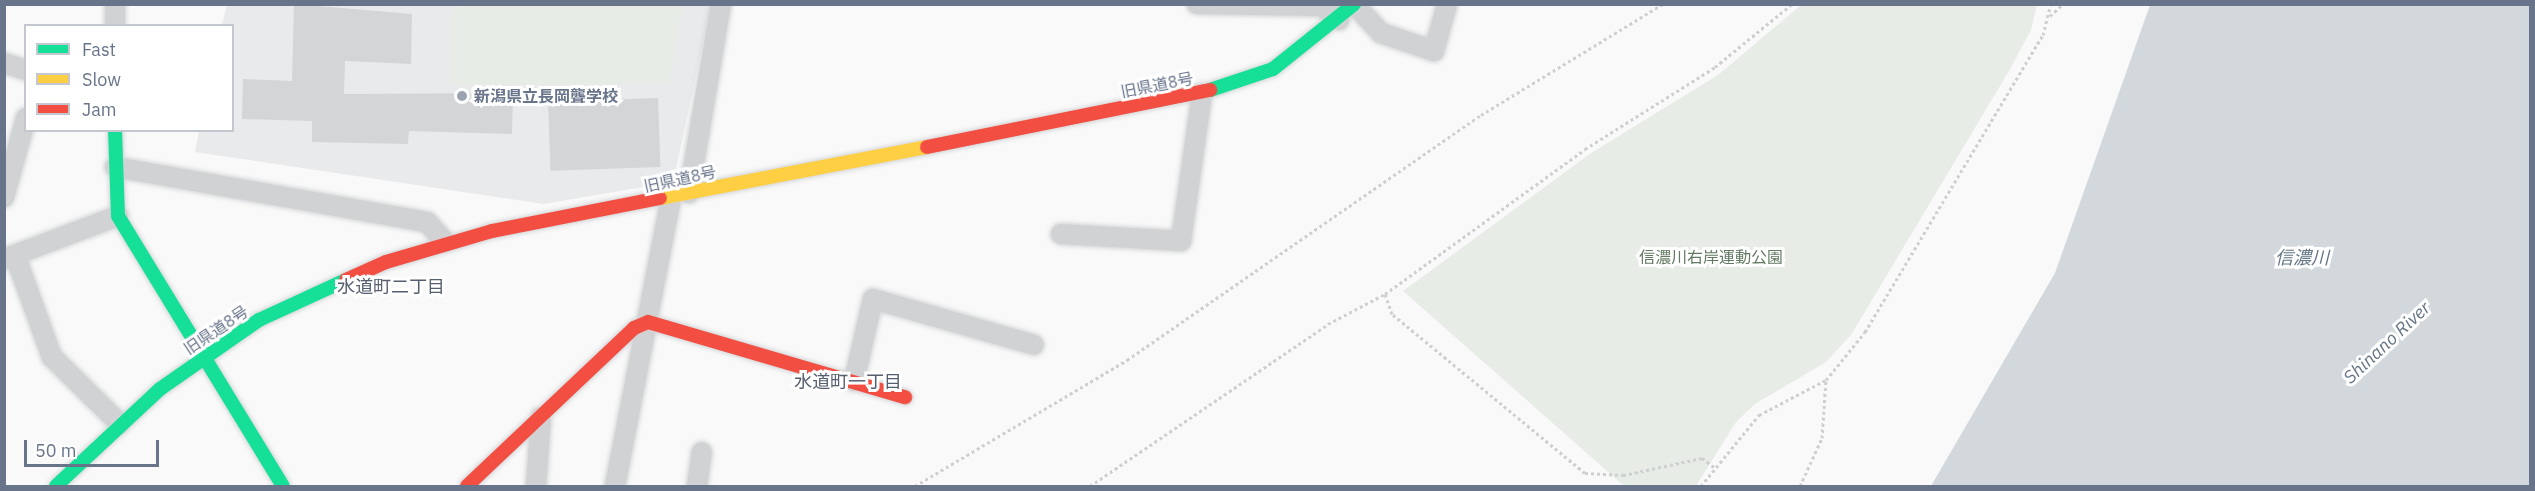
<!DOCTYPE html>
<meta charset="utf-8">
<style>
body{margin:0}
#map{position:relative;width:2535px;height:491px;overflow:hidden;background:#f9f9f9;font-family:"IBM Plex Sans","Noto Sans JP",sans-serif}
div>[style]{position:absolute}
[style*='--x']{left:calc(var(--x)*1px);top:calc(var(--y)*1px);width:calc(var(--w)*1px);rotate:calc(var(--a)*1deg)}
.built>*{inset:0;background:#e9eaeb}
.green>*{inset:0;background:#e8ece7}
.water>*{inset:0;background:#d3d8dc}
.building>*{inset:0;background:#d4d5d6;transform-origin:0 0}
.path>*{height:3px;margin-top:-1.5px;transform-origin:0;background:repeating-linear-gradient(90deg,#cecfd0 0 3px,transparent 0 6px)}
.roads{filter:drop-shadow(0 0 2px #d4d6d8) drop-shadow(0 0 2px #d4d6d8)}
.street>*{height:20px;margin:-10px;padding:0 10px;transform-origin:10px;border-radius:10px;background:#d1d2d4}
.fast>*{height:14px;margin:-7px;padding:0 7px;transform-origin:7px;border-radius:7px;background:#16e098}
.slow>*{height:14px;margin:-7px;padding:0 7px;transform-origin:7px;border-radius:7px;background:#ffcf43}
.jam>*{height:14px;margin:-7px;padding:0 7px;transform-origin:7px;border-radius:7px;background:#f24e42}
.dots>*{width:16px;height:16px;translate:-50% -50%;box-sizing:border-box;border:3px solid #fff;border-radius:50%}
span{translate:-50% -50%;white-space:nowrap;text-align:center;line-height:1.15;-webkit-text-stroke:6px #fff;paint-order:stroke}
.street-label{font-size:16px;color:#68748a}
.poi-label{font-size:16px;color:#68748a;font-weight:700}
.left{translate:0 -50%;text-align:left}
.park-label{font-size:16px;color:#637b63}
.water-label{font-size:18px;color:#647584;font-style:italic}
.neighbourhood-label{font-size:18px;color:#565f6f}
.frame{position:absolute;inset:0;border:6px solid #68748a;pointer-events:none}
.legend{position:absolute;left:24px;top:24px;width:210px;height:108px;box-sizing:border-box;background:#fff;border:2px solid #c3c7d0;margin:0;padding:8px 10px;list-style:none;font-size:18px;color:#68748a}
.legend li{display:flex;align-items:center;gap:12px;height:30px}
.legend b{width:30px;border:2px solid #c3c7d0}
.scale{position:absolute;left:24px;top:440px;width:135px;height:27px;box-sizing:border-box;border:3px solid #68748a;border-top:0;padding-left:8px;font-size:18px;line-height:21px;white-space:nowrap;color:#68748a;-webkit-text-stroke:4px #fff;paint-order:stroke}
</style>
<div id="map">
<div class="built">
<i style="clip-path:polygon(227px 5px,711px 5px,676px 169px,661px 184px,544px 204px,195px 152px,199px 131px,232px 130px,232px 26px,222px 25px)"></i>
</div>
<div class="green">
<i style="clip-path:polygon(461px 4px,683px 5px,669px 83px,451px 85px,451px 13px)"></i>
<i style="clip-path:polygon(1801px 5px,2037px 5px,2031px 30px,2009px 71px,1851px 335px,1826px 362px,1755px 404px,1736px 422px,1696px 486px,1624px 486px,1403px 291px,1591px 153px,1718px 75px)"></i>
</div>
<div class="water">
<i style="clip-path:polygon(2150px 5px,2530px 5px,2530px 486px,1931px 486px,2055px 273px)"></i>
</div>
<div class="building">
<i style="clip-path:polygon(294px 4px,412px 14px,411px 64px,345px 61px,344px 94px,513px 93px,512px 134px,409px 131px,408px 144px,312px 142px,312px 121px,242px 119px,243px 79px,292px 81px)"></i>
<i style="left:658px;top:98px;width:69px;height:110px;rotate:88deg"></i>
</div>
<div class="path">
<i style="--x:2050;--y:16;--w:18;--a:-43"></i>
<i style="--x:1714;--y:467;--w:15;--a:-143"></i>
<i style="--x:1702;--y:458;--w:80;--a:167.7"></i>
<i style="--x:1624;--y:475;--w:39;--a:-177"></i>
<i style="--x:1585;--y:473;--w:250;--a:-140.5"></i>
<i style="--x:1392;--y:314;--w:21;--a:-109"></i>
<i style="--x:1385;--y:294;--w:247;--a:-35.9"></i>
<i style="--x:1585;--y:149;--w:154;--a:-32.2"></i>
<i style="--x:1715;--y:67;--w:99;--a:-39.3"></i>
<i style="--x:915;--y:486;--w:247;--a:-30.7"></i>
<i style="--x:1127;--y:360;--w:431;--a:-34.7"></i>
<i style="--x:1481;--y:115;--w:213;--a:-31.4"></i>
<i style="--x:1090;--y:486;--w:288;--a:-34.2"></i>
<i style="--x:1328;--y:324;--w:64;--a:-27.8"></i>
<i style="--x:1701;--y:486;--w:92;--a:-50.8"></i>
<i style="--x:1759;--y:415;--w:76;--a:-27.6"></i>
<i style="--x:1826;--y:380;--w:62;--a:-50.9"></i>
<i style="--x:1865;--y:332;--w:346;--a:-59.1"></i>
<i style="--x:2043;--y:35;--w:32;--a:-76"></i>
<i style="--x:1800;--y:486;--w:53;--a:-65.4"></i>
<i style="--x:1822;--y:438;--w:58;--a:-86.1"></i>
</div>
<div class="roads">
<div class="street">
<i style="--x:115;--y:4;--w:22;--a:90"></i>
<i style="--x:1197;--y:4;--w:125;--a:0.9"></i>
<i style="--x:1322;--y:6;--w:22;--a:39"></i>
<i style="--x:1354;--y:4;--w:40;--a:47"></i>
<i style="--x:1381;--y:33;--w:56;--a:18.8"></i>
<i style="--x:1434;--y:51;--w:49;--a:-74.5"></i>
<i style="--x:4;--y:63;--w:23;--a:18"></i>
<i style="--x:115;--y:167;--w:317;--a:10"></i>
<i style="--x:427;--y:222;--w:27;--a:48"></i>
<i style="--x:689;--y:193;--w:192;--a:-80.4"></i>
<i style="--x:4;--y:197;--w:82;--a:-74.4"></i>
<i style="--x:1061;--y:234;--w:120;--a:3.3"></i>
<i style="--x:1181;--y:241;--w:149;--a:-81.9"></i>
<i style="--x:15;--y:255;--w:109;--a:70.1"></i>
<i style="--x:52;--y:357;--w:95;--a:44.6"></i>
<i style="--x:4;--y:259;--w:122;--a:-20.7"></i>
<i style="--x:854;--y:381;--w:84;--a:-77"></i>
<i style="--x:873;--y:299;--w:167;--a:15.9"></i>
<i style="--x:536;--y:486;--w:69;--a:-85.9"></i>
<i style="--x:615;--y:486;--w:292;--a:-79"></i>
<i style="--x:697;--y:486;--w:34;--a:-82"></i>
</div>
<div class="fast">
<i style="--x:1210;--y:90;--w:66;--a:-18.4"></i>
<i style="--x:1273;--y:69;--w:104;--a:-38.7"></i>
<i style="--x:115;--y:130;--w:86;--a:88"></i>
<i style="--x:118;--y:216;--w:316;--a:58.6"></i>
<i style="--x:56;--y:486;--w:142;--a:-43"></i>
<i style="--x:160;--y:389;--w:121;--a:-34.9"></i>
<i style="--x:259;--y:320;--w:96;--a:-24.7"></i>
</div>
<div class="slow">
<i style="--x:660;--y:198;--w:272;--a:-10.8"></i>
</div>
<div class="jam">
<i style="--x:927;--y:147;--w:289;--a:-11.4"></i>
<i style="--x:346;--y:280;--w:44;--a:-24.2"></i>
<i style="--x:386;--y:262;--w:110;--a:-16.3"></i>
<i style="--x:492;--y:231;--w:171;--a:-11.1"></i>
<i style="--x:467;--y:486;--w:230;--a:-43.4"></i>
<i style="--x:634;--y:328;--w:15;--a:-23"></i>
<i style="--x:648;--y:322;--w:268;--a:16.3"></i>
</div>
</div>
<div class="dots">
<i style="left:462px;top:96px;background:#9ba3b1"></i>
</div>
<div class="street-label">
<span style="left:1157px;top:85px;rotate:-11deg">旧県道8号</span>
<span style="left:680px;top:179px;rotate:-12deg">旧県道8号</span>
<span style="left:216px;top:330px;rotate:-34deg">旧県道8号</span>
</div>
<div class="poi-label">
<span class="left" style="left:474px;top:96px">新潟県立長岡聾学校</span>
</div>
<div class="park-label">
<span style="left:1711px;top:257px">信濃川右岸運動公園</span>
</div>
<div class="water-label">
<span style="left:2302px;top:258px">信濃川</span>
<span style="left:2387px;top:343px;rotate:-43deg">Shinano River</span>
</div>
<div class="neighbourhood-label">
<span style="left:391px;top:287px">水道町二丁目</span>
<span style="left:848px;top:382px">水道町一丁目</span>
</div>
<div class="frame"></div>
<ul class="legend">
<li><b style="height:8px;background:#16e098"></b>Fast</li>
<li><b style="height:8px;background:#ffcf43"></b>Slow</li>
<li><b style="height:8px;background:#f24e42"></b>Jam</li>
</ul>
<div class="scale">50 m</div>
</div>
